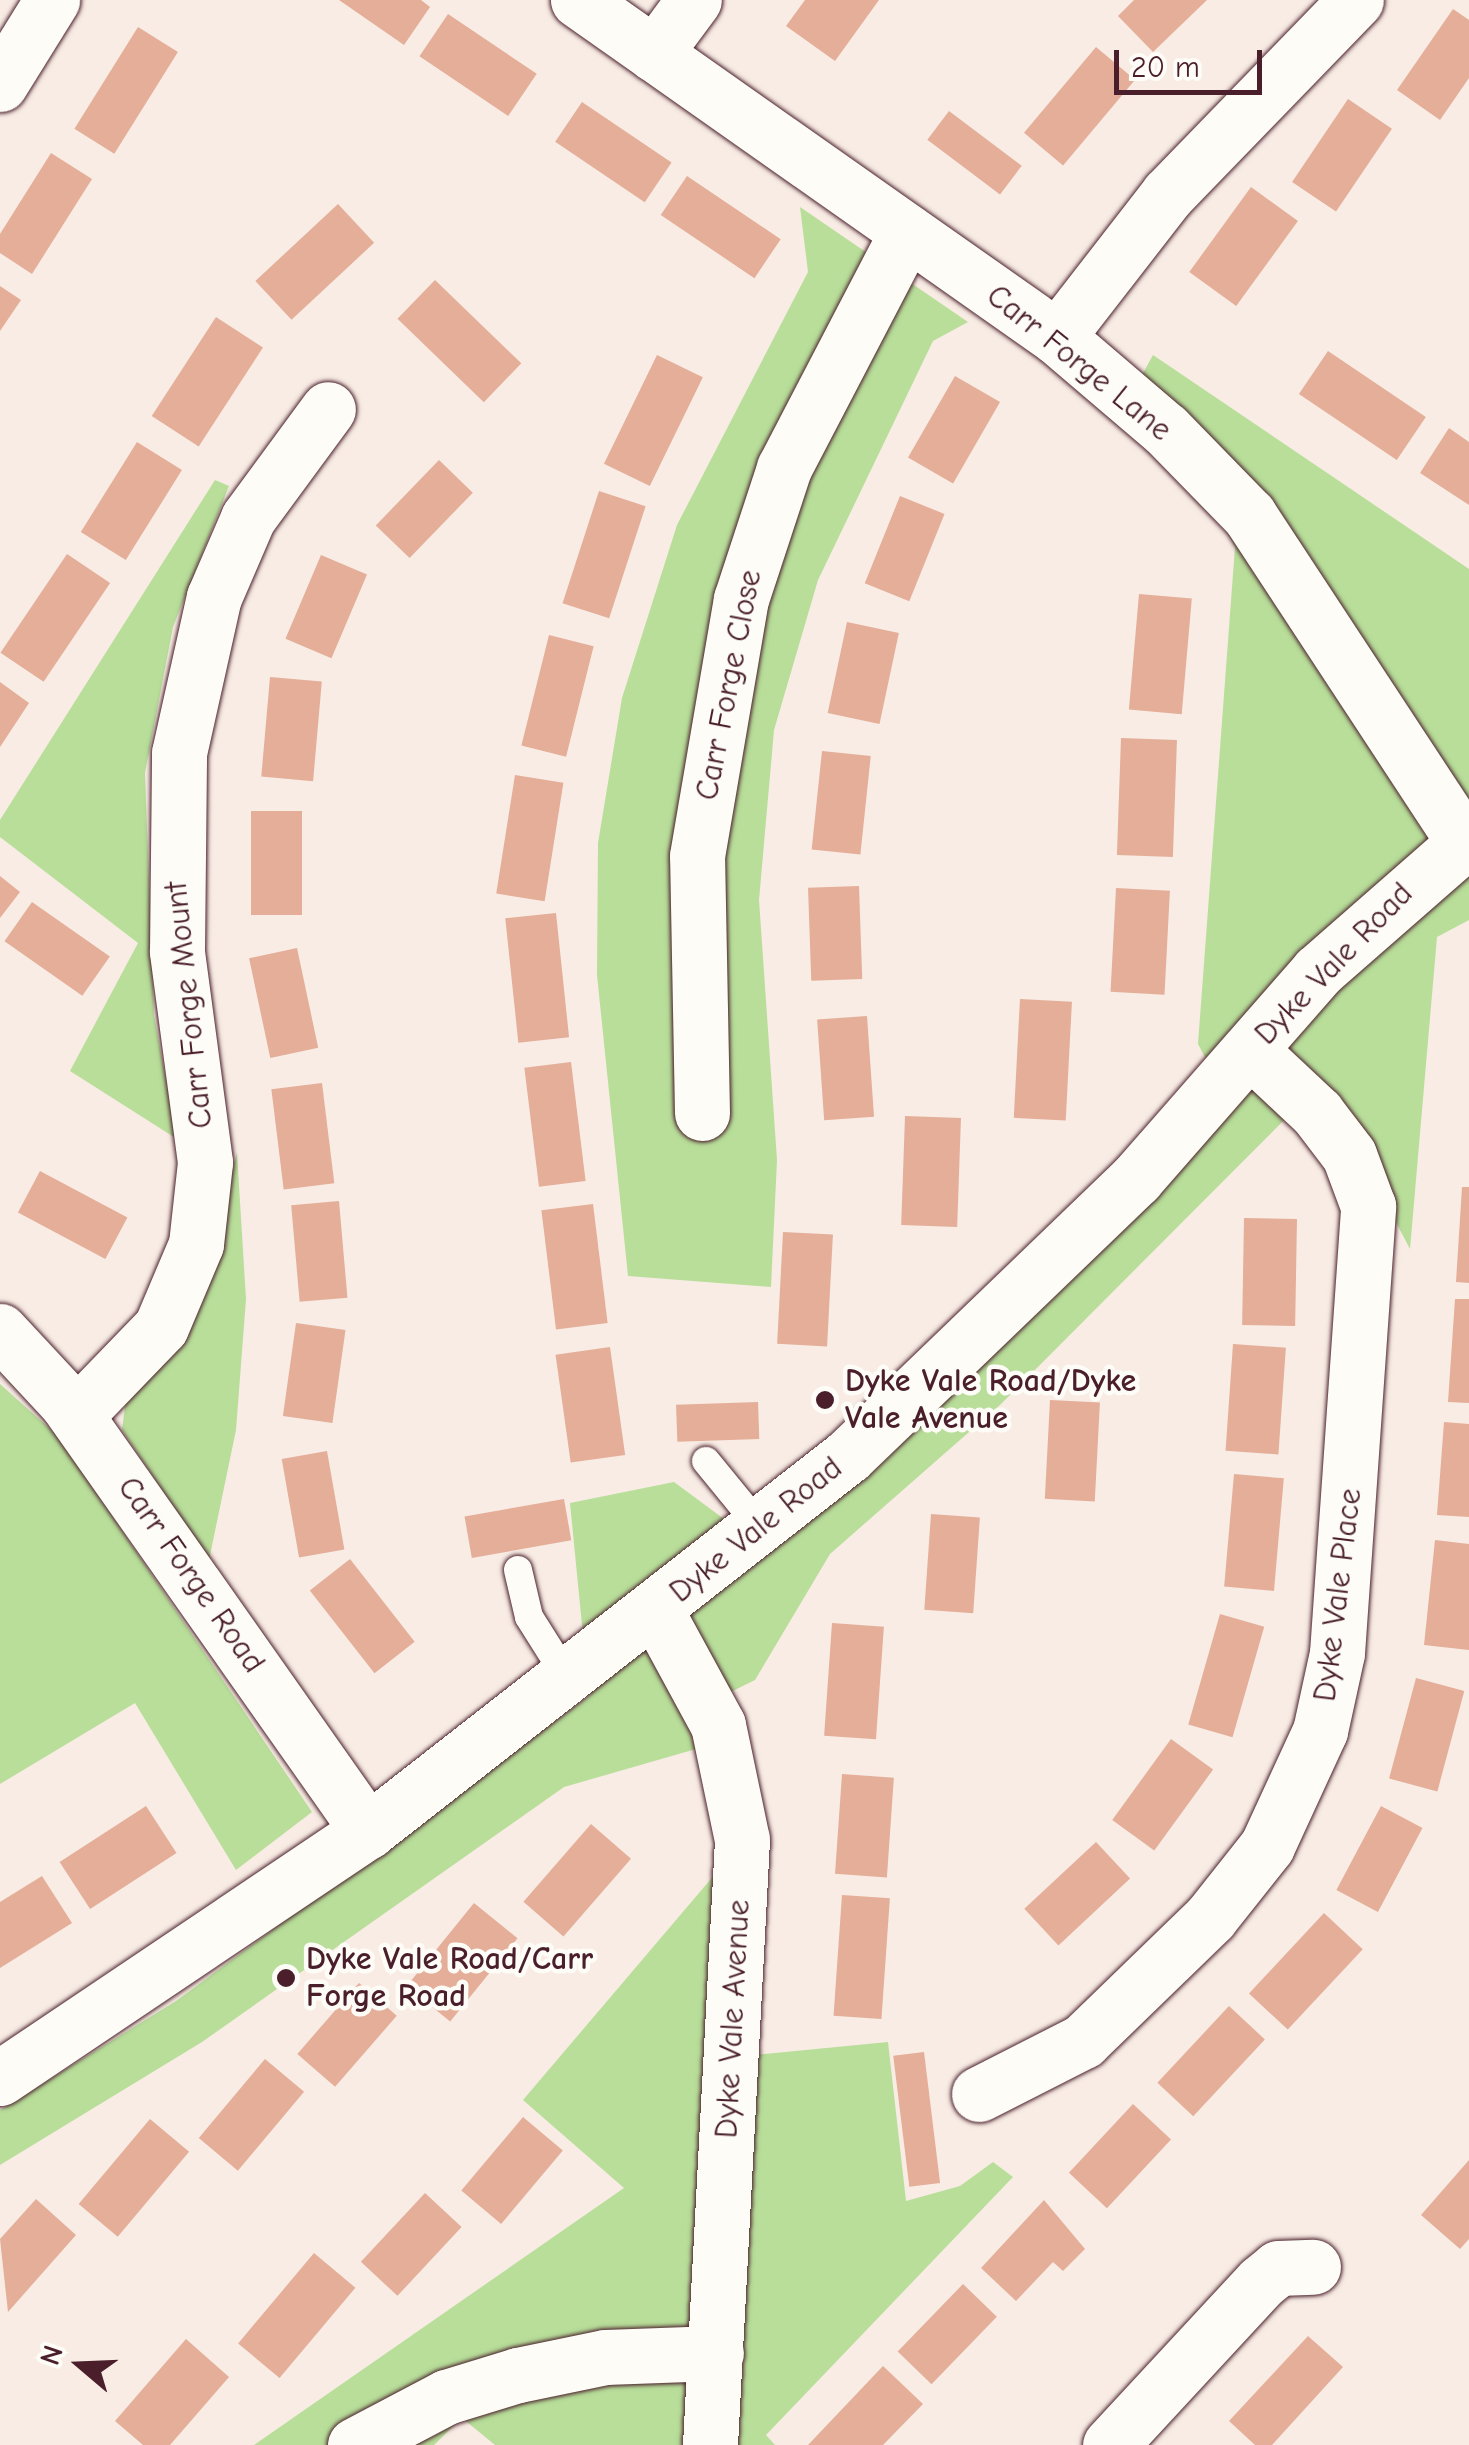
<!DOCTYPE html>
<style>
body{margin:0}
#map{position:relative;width:1469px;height:2445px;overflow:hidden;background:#f8ece4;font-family:"Comic Neue",sans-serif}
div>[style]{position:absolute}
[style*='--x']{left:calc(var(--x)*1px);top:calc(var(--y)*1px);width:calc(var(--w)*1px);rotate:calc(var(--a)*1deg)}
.green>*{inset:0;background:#b8de9a}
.building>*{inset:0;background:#e4ae99;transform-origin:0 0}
.roads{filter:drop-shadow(0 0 2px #4a1f2b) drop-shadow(0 0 2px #4a1f2b)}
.service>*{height:28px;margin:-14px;padding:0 14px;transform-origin:14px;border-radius:14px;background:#fdfcf7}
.minor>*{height:55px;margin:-27.5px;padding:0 27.5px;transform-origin:27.5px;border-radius:27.5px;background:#fdfcf7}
.dots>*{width:28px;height:28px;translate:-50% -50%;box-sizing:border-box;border:5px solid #fdfcf7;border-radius:50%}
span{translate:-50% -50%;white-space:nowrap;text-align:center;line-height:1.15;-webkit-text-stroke:9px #fdfcf7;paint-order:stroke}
.street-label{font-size:32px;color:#4a1f2b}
.poi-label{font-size:32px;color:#4a1f2b;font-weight:700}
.left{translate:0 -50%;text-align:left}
.north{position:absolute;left:30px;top:2315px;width:100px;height:100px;-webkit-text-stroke:8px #fdfcf7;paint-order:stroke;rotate:289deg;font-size:28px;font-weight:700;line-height:40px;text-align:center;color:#4a1f2b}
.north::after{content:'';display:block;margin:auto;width:35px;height:45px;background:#4a1f2b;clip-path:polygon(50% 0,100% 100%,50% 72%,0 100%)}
.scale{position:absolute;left:1114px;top:50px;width:148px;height:45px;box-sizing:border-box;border:5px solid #4a1f2b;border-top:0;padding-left:12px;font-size:30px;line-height:35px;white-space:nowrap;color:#4a1f2b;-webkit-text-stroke:8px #fdfcf7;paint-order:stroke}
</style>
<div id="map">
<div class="green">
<i style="clip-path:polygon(800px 207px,968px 322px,933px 341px,818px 580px,774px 730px,759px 900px,777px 1160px,771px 1287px,628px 1276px,597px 975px,598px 843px,622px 698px,677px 525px,808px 272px)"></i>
<i style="clip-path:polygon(1153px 355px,1469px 569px,1469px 920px,1437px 937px,1410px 1249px,1322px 1082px,1001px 1404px,830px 1554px,755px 1680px,686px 1714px,696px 1749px,564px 1787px,202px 2042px,0 2165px,0 2110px,176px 2001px,589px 1696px,570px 1503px,674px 1482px,766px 1550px,1232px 1109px,1198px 1044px,1235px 547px,1142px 375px)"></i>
<i style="clip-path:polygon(215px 480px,229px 486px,173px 627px,145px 773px,154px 1015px,177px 1139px,70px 1071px,138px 943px,0 837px,0 820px)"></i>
<i style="clip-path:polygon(237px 1153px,246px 1299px,236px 1430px,209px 1560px,122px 1430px,126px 1398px,187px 1330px)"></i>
<i style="clip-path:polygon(0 1384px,58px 1436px,312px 1812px,236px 1870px,135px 1703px,0 1784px)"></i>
<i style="clip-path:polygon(716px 1873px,686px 2445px,495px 2445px,462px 2418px,434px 2445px,254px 2445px,624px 2188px,523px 2100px)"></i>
<i style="clip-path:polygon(888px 2042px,906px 2201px,960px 2186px,993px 2162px,1013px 2177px,766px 2435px,775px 2445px,733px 2445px,754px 2055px)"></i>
</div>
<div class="building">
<i style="clip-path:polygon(339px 0,421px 0,430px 7px,404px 45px)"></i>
<i style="clip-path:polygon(805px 0,879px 0,835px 61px,786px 26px)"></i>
<i style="clip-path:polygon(1134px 0,1207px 0,1153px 52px,1118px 16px)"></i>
<i style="clip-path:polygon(1453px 9px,1469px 20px,1469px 78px,1440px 120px,1397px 90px)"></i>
<i style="left:448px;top:14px;width:107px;height:51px;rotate:34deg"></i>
<i style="left:138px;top:27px;width:47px;height:120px;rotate:32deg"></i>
<i style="left:1096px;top:47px;width:51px;height:112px;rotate:40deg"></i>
<i style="left:1348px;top:99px;width:53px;height:100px;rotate:34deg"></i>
<i style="left:582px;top:102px;width:108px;height:48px;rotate:34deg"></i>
<i style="left:949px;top:111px;width:91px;height:36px;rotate:37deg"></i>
<i style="clip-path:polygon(51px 153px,92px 179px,32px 274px,0 253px,0 234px)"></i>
<i style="left:687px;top:176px;width:113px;height:47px;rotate:34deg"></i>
<i style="left:1251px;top:187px;width:58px;height:105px;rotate:36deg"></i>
<i style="left:338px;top:204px;width:53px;height:113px;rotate:47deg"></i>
<i style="left:435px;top:280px;width:120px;height:54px;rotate:44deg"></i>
<i style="clip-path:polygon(0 286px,21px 300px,0 331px)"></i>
<i style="left:216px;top:317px;width:56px;height:118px;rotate:33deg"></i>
<i style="left:1328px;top:351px;width:118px;height:52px;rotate:34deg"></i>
<i style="left:657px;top:355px;width:51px;height:121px;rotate:26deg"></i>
<i style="left:955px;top:376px;width:52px;height:94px;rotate:30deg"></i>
<i style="clip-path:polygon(1449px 428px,1469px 442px,1469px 505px,1420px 473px)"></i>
<i style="left:137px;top:442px;width:53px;height:106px;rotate:32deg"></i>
<i style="left:439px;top:460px;width:47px;height:91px;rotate:44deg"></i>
<i style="left:599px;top:491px;width:49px;height:118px;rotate:18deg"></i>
<i style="left:900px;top:496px;width:48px;height:94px;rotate:22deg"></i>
<i style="left:67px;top:554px;width:52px;height:119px;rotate:34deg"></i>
<i style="left:321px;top:555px;width:50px;height:91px;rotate:23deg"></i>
<i style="left:1139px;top:594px;width:53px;height:116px;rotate:5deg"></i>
<i style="left:847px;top:622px;width:53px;height:93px;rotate:12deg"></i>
<i style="left:549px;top:635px;width:46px;height:114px;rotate:14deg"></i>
<i style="left:270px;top:677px;width:52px;height:100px;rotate:5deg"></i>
<i style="clip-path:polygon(0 682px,29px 703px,0 747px)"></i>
<i style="left:1121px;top:738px;width:56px;height:117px;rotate:2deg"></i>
<i style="left:822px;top:751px;width:49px;height:99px;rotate:6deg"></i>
<i style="left:515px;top:775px;width:49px;height:120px;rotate:9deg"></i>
<i style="left:251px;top:811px;width:51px;height:104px"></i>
<i style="clip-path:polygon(0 876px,20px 892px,0 918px)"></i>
<i style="left:859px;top:886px;width:93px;height:51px;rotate:88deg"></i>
<i style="left:1116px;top:888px;width:54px;height:104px;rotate:3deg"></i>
<i style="left:32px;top:902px;width:95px;height:48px;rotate:35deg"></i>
<i style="left:556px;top:913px;width:125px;height:51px;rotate:84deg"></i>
<i style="left:297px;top:948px;width:102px;height:49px;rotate:78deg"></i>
<i style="left:1020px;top:999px;width:52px;height:119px;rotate:3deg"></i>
<i style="left:867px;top:1016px;width:101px;height:50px;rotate:86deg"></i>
<i style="left:571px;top:1062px;width:120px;height:47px;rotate:83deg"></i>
<i style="left:322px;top:1083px;width:101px;height:51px;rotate:83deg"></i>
<i style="left:905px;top:1116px;width:56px;height:109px;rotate:2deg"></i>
<i style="left:40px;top:1171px;width:99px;height:47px;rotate:28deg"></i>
<i style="clip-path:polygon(1462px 1187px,1469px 1187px,1469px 1283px,1456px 1282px)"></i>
<i style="left:339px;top:1201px;width:97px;height:48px;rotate:85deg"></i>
<i style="left:593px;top:1204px;width:120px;height:52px;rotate:83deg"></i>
<i style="left:1244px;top:1218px;width:53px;height:107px;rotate:1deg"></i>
<i style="left:783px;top:1232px;width:50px;height:112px;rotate:3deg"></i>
<i style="clip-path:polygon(1455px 1299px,1469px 1299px,1469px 1403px,1448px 1402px)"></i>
<i style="left:296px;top:1323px;width:50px;height:94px;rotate:8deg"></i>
<i style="left:1233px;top:1344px;width:53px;height:107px;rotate:4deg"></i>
<i style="left:610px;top:1347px;width:109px;height:55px;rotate:82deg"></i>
<i style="left:1050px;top:1400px;width:50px;height:99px;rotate:3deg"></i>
<i style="left:758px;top:1402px;width:37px;height:82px;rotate:88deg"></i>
<i style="clip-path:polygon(1444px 1422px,1469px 1424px,1469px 1517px,1437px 1515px)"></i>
<i style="left:327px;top:1451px;width:100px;height:46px;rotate:80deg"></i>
<i style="left:1234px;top:1474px;width:50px;height:113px;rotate:5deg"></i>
<i style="left:564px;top:1499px;width:42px;height:101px;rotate:80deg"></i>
<i style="left:931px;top:1514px;width:49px;height:96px;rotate:4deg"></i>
<i style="clip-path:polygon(1435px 1540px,1469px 1544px,1469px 1650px,1424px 1645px)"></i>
<i style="left:350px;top:1559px;width:105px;height:51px;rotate:52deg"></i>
<i style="left:1220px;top:1614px;width:46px;height:115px;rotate:16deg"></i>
<i style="left:832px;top:1623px;width:52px;height:113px;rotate:4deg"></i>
<i style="left:1416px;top:1678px;width:50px;height:104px;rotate:15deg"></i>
<i style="left:1171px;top:1739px;width:52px;height:100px;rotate:36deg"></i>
<i style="left:842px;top:1774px;width:52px;height:100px;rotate:4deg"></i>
<i style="left:146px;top:1806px;width:56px;height:103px;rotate:57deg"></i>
<i style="left:1381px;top:1806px;width:47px;height:95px;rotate:28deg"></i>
<i style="left:591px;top:1824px;width:53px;height:103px;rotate:41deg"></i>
<i style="left:1096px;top:1842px;width:50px;height:98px;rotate:47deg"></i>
<i style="clip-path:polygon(42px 1876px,72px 1923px,0 1968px,0 1902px)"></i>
<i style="left:842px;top:1895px;width:48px;height:121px;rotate:4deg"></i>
<i style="left:474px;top:1903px;width:56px;height:107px;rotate:39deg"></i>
<i style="left:1324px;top:1913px;width:53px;height:110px;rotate:43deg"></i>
<i style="left:359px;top:1983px;width:50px;height:94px;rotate:41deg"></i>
<i style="left:1229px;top:2006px;width:49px;height:105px;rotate:43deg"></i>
<i style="left:924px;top:2052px;width:132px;height:31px;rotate:83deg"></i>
<i style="left:265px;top:2059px;width:51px;height:103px;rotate:40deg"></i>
<i style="left:1133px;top:2104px;width:52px;height:94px;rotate:43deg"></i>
<i style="left:523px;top:2117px;width:52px;height:96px;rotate:40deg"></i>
<i style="left:150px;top:2119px;width:51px;height:111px;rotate:40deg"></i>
<i style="clip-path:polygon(1469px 2160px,1469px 2239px,1460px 2249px,1421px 2215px)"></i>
<i style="left:425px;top:2193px;width:50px;height:94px;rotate:43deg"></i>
<i style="clip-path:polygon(36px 2199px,76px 2235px,8px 2312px,0 2239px)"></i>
<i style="clip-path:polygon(1044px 2200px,1085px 2249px,1063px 2271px,1053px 2262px,1016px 2301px,981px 2268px)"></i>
<i style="left:314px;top:2253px;width:54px;height:118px;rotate:40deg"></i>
<i style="left:963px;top:2284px;width:47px;height:94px;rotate:44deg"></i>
<i style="clip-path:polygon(1308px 2336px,1343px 2367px,1272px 2445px,1255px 2445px,1229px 2421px)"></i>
<i style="clip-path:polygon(186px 2339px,229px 2377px,170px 2445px,143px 2445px,115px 2421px)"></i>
<i style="clip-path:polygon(883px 2366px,923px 2404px,883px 2445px,808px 2445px)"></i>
</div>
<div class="roads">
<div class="service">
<i style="--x:706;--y:1461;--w:85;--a:50.7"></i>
<i style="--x:518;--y:1570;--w:48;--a:76.8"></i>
<i style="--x:529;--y:1617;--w:73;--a:57.8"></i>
</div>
<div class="minor">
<i style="--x:578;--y:0;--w:586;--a:35.13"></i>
<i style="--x:1057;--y:337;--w:143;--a:40.5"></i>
<i style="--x:1166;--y:430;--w:119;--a:45.7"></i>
<i style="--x:1249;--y:515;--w:391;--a:56.7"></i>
<i style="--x:654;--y:54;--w:67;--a:-53.5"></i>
<i style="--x:0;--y:84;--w:99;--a:-58.2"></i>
<i style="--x:1057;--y:337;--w:181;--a:-52.2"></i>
<i style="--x:1168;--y:194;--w:270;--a:-45.9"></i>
<i style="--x:702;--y:1113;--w:257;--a:-91.1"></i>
<i style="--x:697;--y:856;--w:261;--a:-80.3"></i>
<i style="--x:741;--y:599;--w:138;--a:-71.8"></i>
<i style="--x:784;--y:468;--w:266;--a:-62.5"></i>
<i style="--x:0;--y:1331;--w:97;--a:47.1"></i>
<i style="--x:66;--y:1402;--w:525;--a:54.86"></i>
<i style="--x:76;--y:1415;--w:122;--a:-46"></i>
<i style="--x:161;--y:1327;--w:90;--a:-67.1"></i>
<i style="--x:196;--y:1244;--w:82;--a:-83.7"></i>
<i style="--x:205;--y:1162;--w:213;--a:-97.6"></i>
<i style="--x:177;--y:951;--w:198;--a:-89.4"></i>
<i style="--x:179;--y:753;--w:160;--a:-77.4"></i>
<i style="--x:214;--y:597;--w:86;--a:-66.7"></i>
<i style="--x:248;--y:518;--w:135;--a:-53.7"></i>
<i style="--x:656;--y:1611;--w:130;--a:61.5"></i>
<i style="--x:718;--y:1725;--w:117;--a:78.2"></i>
<i style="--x:742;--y:1840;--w:606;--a:93.03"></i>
<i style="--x:0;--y:2078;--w:443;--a:-33.9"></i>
<i style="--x:368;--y:1831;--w:609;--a:-38"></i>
<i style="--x:848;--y:1456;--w:400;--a:-43.9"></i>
<i style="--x:1136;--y:1179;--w:276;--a:-48.8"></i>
<i style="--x:1318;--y:971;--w:201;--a:-41.2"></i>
<i style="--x:979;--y:2094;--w:117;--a:-27"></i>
<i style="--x:1083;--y:2041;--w:177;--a:-44.1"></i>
<i style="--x:1210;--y:1918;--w:92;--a:-51.6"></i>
<i style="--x:1267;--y:1846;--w:127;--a:-65.3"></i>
<i style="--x:1320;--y:1731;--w:80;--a:-77.7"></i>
<i style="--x:1337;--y:1653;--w:448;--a:-86"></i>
<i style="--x:1368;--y:1206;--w:54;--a:-110.4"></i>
<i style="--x:1349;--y:1155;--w:53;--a:-127.3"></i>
<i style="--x:1317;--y:1113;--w:92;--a:-136.8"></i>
<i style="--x:355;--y:2445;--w:103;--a:-27.8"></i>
<i style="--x:446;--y:2397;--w:75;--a:-17"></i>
<i style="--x:518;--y:2375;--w:89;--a:-11.7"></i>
<i style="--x:605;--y:2357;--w:111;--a:-2.1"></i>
<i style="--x:1110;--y:2445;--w:222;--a:-47.2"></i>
<i style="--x:1261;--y:2282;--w:22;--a:-39"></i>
<i style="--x:1278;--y:2268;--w:35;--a:-2"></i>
</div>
</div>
<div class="dots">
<i style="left:825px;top:1400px;background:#4a1f2b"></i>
<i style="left:286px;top:1978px;background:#4a1f2b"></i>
</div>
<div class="street-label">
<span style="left:1079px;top:363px;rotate:39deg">Carr Forge Lane</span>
<span style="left:729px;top:685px;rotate:-79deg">Carr Forge Close</span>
<span style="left:1334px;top:964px;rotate:-46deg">Dyke Vale Road</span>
<span style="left:189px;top:1005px;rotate:-96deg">Carr Forge Mount</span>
<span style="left:756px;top:1530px;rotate:-39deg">Dyke Vale Road</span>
<span style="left:191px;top:1575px;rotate:55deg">Carr Forge Road</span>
<span style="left:1338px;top:1595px;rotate:-83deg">Dyke Vale Place</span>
<span style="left:733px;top:2019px;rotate:-87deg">Dyke Vale Avenue</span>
</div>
<div class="poi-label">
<span class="left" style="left:845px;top:1400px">Dyke Vale Road/Dyke<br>Vale Avenue</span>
<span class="left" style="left:306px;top:1978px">Dyke Vale Road/Carr<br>Forge Road</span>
</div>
<div class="north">N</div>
<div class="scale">20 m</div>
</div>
